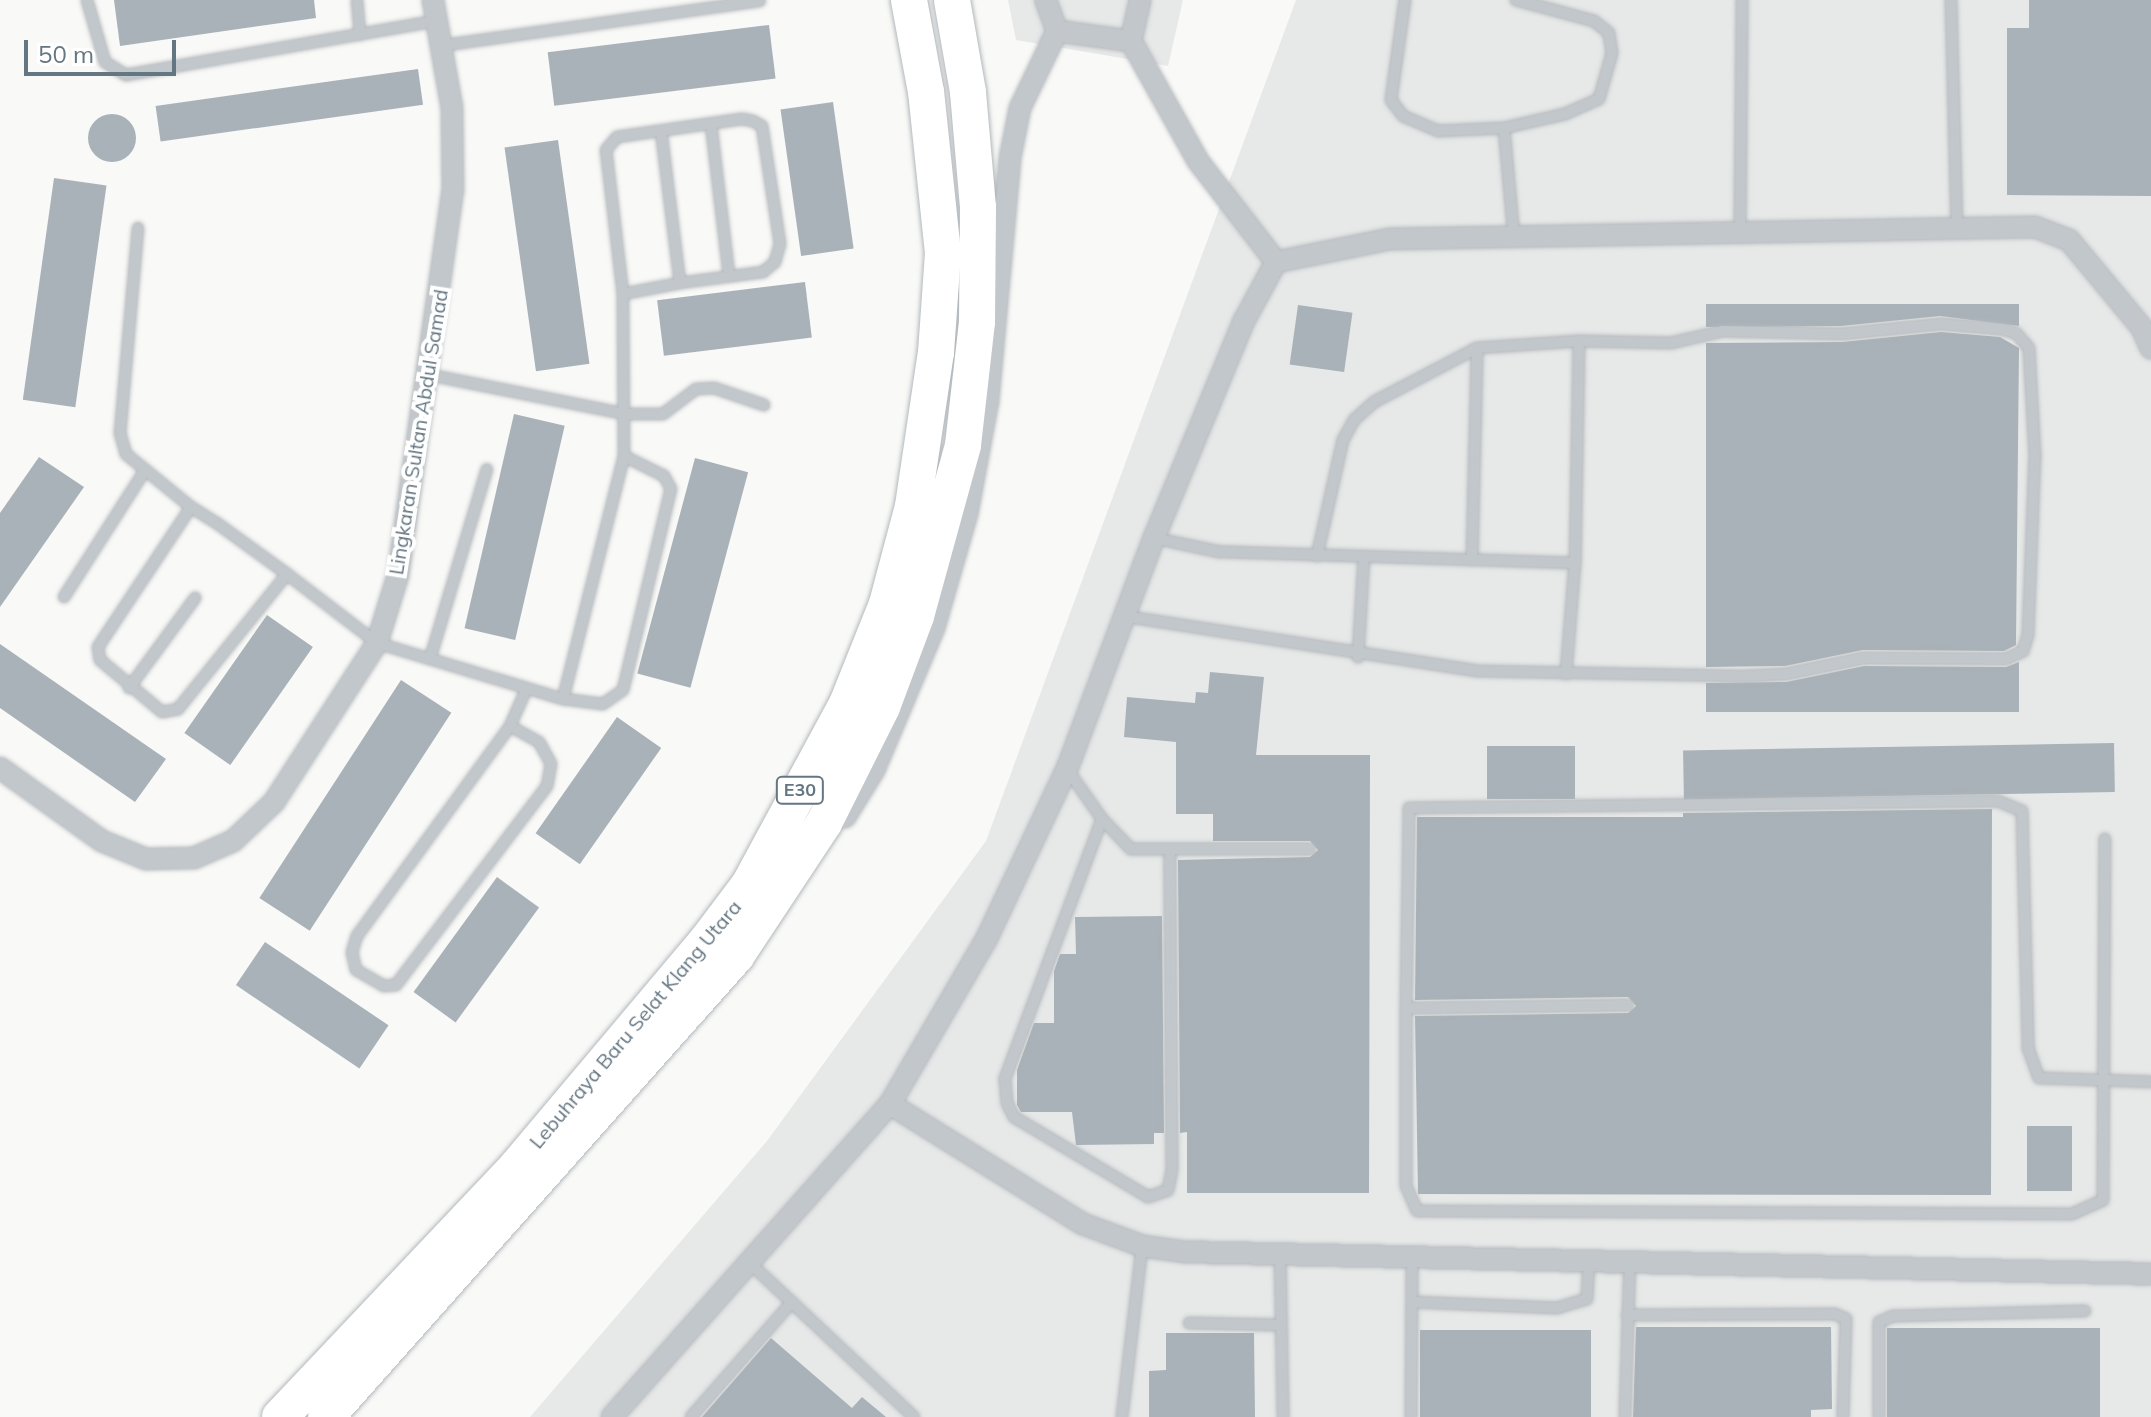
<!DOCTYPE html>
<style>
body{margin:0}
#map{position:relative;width:2151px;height:1417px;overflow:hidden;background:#f9f9f7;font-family:Mulish,sans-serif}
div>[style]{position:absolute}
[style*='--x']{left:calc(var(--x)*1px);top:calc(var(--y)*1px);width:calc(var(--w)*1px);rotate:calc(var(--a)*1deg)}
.built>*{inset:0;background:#e7e8e8}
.building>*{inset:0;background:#a9b2b8;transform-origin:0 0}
.round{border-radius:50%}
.roads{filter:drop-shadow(0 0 2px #b3b8bc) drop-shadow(0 0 2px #b3b8bc)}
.lane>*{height:10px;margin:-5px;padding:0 5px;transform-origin:5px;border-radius:5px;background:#c2c7cb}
.street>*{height:20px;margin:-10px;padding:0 10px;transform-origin:10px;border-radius:10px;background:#c2c7cb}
.highway>*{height:36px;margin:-18px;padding:0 18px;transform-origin:18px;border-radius:18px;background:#fff}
span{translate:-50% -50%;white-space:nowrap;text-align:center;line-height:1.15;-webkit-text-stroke:8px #fff;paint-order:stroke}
.shield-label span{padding:2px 6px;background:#fff;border:2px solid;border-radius:6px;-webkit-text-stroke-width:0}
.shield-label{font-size:18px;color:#647682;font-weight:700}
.street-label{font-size:20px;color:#647682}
.scale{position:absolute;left:24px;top:40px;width:152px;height:36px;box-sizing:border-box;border:4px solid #647682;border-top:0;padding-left:10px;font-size:24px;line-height:28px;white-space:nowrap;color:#647682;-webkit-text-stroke:6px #fff;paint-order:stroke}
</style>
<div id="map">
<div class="built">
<i style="clip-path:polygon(1008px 0,1183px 0,1168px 66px,1016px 40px)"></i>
<i style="clip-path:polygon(1296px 0,2151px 0,2151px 1417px,530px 1417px,767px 1141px,986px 841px)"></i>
</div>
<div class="building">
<i style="clip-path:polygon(114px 0,314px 0,316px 18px,120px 46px)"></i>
<i style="clip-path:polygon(2029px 0,2151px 0,2151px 196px,2007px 195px,2007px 28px,2029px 28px)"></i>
<i style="left:769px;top:25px;width:54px;height:223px;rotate:83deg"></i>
<i style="left:418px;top:69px;width:36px;height:265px;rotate:82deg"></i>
<i style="left:833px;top:102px;width:148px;height:53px;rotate:82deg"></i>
<i class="round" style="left:88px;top:114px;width:48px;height:48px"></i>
<i style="left:558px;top:140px;width:226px;height:54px;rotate:82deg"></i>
<i style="left:54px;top:178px;width:53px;height:224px;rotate:8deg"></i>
<i style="left:805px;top:282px;width:56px;height:149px;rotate:83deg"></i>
<i style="clip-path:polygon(1706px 304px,2019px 304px,2019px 326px,1940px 316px,1841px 326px,1706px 327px)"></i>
<i style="left:1298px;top:305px;width:55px;height:60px;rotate:8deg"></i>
<i style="clip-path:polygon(1941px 332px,2000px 337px,2019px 348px,2016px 645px,2004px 651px,1863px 650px,1785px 666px,1706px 667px,1706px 343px,1842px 342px)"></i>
<i style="left:514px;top:414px;width:52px;height:220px;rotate:13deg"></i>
<i style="clip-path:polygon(39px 457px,84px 487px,0 607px,0 513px)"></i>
<i style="left:695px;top:458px;width:55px;height:223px;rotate:15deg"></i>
<i style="left:267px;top:615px;width:56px;height:144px;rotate:35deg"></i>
<i style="clip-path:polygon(0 644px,166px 759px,135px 802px,0 708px)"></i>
<i style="clip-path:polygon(2019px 662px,2019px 712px,1706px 712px,1706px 683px,1786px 682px,1864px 666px,2006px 667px)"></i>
<i style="clip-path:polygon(1210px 672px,1264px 677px,1256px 755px,1370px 755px,1369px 1193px,1187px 1193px,1187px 1132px,1180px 1133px,1178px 860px,1310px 857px,1318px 850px,1310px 841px,1213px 841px,1213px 814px,1176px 814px,1176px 742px,1124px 737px,1127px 697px,1195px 703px,1196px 692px,1208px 693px)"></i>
<i style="left:401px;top:680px;width:60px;height:260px;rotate:33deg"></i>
<i style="left:617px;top:717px;width:54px;height:142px;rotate:35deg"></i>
<i style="left:2114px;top:743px;width:49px;height:431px;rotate:89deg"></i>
<i style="left:1487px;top:746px;width:88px;height:53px"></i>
<i style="clip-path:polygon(1992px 809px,1991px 1195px,1418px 1194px,1415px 1016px,1628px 1013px,1636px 1006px,1628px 997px,1415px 1000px,1417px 817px,1683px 817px,1683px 813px)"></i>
<i style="left:497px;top:877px;width:52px;height:142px;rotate:36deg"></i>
<i style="clip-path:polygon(1162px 916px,1164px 1133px,1154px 1133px,1154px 1144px,1076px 1145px,1072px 1112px,1021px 1112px,1017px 1105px,1017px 1070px,1034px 1023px,1054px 1023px,1054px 971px,1060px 954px,1076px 954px,1075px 917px)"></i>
<i style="left:265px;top:942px;width:149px;height:52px;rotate:34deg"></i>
<i style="left:2027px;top:1126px;width:45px;height:65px"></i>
<i style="clip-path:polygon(1636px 1327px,1831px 1327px,1832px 1409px,1811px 1410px,1811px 1417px,1633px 1417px)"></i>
<i style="left:2100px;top:1328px;width:89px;height:213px;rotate:90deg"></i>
<i style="left:1420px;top:1330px;width:171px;height:87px"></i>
<i style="clip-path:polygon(1166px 1333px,1254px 1333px,1255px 1417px,1149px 1417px,1149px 1371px,1166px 1370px)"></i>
<i style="clip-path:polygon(771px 1338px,852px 1408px,862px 1397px,886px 1417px,702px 1417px)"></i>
</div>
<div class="roads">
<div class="lane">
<i style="--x:87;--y:0;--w:65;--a:73.8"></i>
<i style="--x:105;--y:62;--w:25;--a:32"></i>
<i style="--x:126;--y:75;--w:314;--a:-9.9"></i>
<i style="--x:357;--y:0;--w:35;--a:85"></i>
<i style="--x:1405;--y:0;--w:101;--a:98"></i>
<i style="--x:1391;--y:100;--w:20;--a:53"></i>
<i style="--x:1403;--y:116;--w:38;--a:23"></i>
<i style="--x:1438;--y:131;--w:66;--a:-2.6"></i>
<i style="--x:1504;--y:128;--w:63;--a:-12.9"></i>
<i style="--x:1565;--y:114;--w:37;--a:-24"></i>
<i style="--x:1599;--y:99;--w:48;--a:-74.2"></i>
<i style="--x:1612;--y:53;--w:20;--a:-99"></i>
<i style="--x:1609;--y:33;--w:19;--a:-141"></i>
<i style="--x:1594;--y:21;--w:81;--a:-164.9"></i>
<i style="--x:1951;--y:0;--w:228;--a:88.5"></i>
<i style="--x:439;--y:46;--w:324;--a:-8"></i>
<i style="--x:711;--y:124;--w:152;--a:83.2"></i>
<i style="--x:1504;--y:128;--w:109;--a:84.8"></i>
<i style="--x:138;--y:228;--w:206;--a:95"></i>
<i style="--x:120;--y:433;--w:22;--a:74"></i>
<i style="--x:126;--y:454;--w:84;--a:39.2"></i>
<i style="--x:1740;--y:232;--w:232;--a:-89.5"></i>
<i style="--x:623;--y:294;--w:58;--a:-10.9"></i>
<i style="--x:430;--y:375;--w:200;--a:11.3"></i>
<i style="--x:626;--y:414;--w:37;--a:0"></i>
<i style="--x:663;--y:414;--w:41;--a:-37.1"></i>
<i style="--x:696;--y:389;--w:18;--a:-3"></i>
<i style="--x:714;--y:388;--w:53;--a:18.8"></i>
<i style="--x:1317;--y:556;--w:119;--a:-77.4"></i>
<i style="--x:1343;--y:440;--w:23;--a:-61"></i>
<i style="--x:1354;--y:420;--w:27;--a:-42"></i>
<i style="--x:1374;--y:402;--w:116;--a:-27.7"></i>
<i style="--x:1477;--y:348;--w:102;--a:-3.9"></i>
<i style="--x:1472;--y:560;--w:212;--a:-88.6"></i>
<i style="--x:287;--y:574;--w:174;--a:128.9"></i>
<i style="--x:178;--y:709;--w:16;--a:169"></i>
<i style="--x:162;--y:712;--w:81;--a:-140"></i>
<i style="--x:100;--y:660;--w:13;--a:-99"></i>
<i style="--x:98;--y:647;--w:168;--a:-56.4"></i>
<i style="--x:191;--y:507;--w:32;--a:32"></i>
<i style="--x:218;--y:524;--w:85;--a:35.9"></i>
<i style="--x:287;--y:574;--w:113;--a:37.5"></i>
<i style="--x:377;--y:643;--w:194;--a:16.8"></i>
<i style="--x:563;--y:699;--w:251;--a:-75.9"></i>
<i style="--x:624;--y:456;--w:162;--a:-90.4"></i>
<i style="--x:623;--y:294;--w:145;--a:-96.7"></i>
<i style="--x:606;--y:150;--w:17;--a:-50"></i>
<i style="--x:617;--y:137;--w:126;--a:-8.2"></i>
<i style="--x:742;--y:119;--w:11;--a:10"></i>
<i style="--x:753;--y:121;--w:10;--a:29"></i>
<i style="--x:762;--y:126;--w:119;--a:81.3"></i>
<i style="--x:780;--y:244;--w:19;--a:106"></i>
<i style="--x:775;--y:262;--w:16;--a:140"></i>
<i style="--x:763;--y:272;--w:84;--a:172.5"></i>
<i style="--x:680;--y:283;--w:153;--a:-97.1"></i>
<i style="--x:64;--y:597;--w:148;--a:-57.4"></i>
<i style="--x:1123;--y:616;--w:359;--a:8.8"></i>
<i style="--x:1478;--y:671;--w:267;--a:1.1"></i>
<i style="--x:1745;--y:676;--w:41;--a:-2.8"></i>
<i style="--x:1786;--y:674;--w:79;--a:-11.7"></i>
<i style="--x:1863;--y:658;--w:143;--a:0.4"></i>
<i style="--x:2006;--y:659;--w:19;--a:-25"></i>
<i style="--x:2023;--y:651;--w:17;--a:-73"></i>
<i style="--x:2028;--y:635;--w:179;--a:-87.8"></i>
<i style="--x:2035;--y:456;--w:108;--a:-93.2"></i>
<i style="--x:2029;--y:348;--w:20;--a:-131"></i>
<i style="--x:2016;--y:333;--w:16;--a:-165"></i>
<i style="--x:2001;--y:329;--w:60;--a:-175.2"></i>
<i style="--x:1941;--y:324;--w:100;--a:174.3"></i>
<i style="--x:1841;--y:334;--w:118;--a:-178.5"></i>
<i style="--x:1723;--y:331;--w:53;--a:167"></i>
<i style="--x:1671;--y:343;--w:92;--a:-178.8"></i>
<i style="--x:1579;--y:341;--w:222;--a:91"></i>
<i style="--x:1575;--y:563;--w:355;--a:-178.2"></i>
<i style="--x:1220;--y:552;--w:67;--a:-168"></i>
<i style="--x:1358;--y:657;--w:101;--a:-86.6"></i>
<i style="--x:430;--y:659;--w:198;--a:-73.3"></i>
<i style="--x:1566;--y:674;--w:111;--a:-85.4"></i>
<i style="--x:129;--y:688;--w:112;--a:-53.7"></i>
<i style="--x:563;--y:699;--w:40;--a:7.1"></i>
<i style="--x:603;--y:704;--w:24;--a:-35"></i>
<i style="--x:623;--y:690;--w:207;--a:-76.6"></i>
<i style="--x:671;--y:489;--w:15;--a:-118"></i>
<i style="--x:664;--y:476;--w:45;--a:-153.4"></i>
<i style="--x:510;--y:726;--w:33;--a:29"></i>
<i style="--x:539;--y:742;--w:25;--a:61"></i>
<i style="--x:551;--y:764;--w:22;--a:100"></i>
<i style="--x:547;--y:786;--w:250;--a:127.2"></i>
<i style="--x:396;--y:985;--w:12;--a:175"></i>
<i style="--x:384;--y:986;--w:32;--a:-150"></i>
<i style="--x:356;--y:970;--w:18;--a:-103"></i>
<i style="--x:352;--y:952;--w:17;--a:-73"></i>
<i style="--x:357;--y:936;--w:260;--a:-53.9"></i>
<i style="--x:510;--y:726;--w:39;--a:-66"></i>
<i style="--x:1067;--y:769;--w:61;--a:55"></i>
<i style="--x:1102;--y:819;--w:42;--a:46"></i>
<i style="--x:1131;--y:849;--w:179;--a:0"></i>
<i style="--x:1102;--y:819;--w:278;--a:110.5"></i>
<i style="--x:1005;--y:1079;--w:24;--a:85"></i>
<i style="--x:1007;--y:1103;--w:16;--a:63"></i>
<i style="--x:1014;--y:1117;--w:156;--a:30.8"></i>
<i style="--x:1148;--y:1197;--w:21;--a:-19"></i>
<i style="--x:1168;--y:1190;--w:21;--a:-79"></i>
<i style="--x:1172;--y:1169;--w:318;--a:-90.4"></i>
<i style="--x:1628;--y:1005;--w:222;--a:179.2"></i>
<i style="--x:1406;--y:1008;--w:178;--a:90"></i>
<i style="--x:1406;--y:1186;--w:27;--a:66"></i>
<i style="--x:1417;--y:1211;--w:655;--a:0.26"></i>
<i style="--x:2072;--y:1214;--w:34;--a:-24"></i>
<i style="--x:2103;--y:1200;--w:361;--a:-89.7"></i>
<i style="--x:1406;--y:1008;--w:200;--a:-89.1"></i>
<i style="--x:1409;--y:808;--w:589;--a:-0.68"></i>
<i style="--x:1998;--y:801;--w:26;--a:23"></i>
<i style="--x:2022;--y:811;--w:237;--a:88.5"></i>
<i style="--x:2028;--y:1048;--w:32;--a:70"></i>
<i style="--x:2039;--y:1078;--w:112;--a:2"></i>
<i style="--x:1280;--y:1254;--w:163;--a:88.9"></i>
<i style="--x:752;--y:1265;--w:222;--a:43.2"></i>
<i style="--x:1413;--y:1302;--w:144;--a:2.4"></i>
<i style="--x:1557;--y:1308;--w:31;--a:-17"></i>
<i style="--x:1587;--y:1299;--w:38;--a:-87"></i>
<i style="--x:1627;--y:1315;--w:208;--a:-0.3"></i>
<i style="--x:1835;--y:1314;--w:12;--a:24"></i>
<i style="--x:1846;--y:1319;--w:98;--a:91.8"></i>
<i style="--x:1189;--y:1323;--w:91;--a:1.3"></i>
<i style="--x:691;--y:1417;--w:153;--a:-48.7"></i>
<i style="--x:1122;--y:1417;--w:172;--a:-83.3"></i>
<i style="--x:1411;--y:1417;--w:160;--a:-89.6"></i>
<i style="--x:1625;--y:1417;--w:155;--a:-88.2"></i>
<i style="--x:1879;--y:1417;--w:95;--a:-90"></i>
<i style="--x:1879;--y:1322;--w:15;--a:-23"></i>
<i style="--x:1893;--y:1316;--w:192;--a:-1.5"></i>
</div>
<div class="street">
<i style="--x:1057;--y:31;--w:75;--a:7.7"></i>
<i style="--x:1131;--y:41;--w:137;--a:60.8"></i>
<i style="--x:1198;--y:161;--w:128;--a:52.3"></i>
<i style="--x:1276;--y:262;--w:116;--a:-11.4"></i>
<i style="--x:1390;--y:239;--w:645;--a:-1.07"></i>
<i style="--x:2035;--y:227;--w:36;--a:21"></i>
<i style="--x:2069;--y:240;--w:114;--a:50.3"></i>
<i style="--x:2142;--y:328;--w:22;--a:66"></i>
<i style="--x:1131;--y:41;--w:42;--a:-77.6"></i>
<i style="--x:0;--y:768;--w:125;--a:35.6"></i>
<i style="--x:102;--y:841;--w:48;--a:22.2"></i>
<i style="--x:146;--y:859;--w:48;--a:-1.2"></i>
<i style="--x:194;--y:858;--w:43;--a:-23.6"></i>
<i style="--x:233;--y:841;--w:57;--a:-43.6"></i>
<i style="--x:274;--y:802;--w:189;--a:-57.1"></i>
<i style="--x:377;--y:643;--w:71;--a:-72.8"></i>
<i style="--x:398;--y:575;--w:389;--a:-81.9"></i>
<i style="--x:453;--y:190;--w:82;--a:-90.7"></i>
<i style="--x:452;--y:108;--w:110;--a:-100"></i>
<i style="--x:845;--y:817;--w:55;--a:-58.3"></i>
<i style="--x:874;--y:770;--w:154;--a:-67.1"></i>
<i style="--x:934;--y:628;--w:119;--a:-73.9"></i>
<i style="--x:967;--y:514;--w:115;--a:-79.5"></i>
<i style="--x:988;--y:401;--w:244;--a:-84.8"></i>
<i style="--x:1010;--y:158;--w:51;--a:-78.7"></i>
<i style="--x:1020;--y:108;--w:85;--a:-64.3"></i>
<i style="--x:1057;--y:31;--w:33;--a:-110"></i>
<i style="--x:890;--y:1104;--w:227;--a:31.9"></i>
<i style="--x:1083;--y:1224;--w:63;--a:20.4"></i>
<i style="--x:1142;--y:1246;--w:43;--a:7.9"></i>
<i style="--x:1185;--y:1252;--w:966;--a:1.3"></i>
<i style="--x:612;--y:1417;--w:419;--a:-48.4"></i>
<i style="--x:890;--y:1104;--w:190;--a:-59.7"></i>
<i style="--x:986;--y:940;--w:189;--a:-64.7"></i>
<i style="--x:1067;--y:769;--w:247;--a:-69.4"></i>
<i style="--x:1154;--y:538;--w:235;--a:-67.5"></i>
<i style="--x:1244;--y:321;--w:67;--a:-61.5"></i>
</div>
<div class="highway">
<i style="--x:280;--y:1417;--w:347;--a:-46.6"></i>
<i style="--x:518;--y:1165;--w:292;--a:-49.9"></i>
<i style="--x:706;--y:942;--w:71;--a:-53"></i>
<i style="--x:749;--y:885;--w:206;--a:-61.6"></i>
<i style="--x:847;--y:704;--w:108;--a:-68.2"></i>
<i style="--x:887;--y:604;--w:101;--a:-75.1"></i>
<i style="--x:913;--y:506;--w:155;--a:-81.5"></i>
<i style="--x:936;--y:353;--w:100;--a:-86"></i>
<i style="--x:943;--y:253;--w:162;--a:-96"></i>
<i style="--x:926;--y:92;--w:94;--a:-100.5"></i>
<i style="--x:326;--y:1417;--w:617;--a:-48.35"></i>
<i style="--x:736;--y:956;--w:159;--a:-56.5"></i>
<i style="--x:824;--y:823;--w:130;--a:-63.4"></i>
<i style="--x:882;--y:707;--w:97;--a:-69.5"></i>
<i style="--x:916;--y:616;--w:177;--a:-74.6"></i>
<i style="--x:963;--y:445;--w:124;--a:-83.5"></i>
<i style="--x:977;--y:322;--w:115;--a:-89.5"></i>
<i style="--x:978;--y:207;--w:115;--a:-95"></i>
<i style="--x:968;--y:92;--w:93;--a:-99.9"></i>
</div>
</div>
<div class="shield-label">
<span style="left:800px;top:790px">E30</span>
</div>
<div class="street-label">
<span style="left:418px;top:432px;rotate:-81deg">Lingkaran Sultan Abdul Samad</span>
<span style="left:635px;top:1024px;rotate:-50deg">Lebuhraya Baru Selat Klang Utara</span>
</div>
<div class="scale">50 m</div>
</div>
